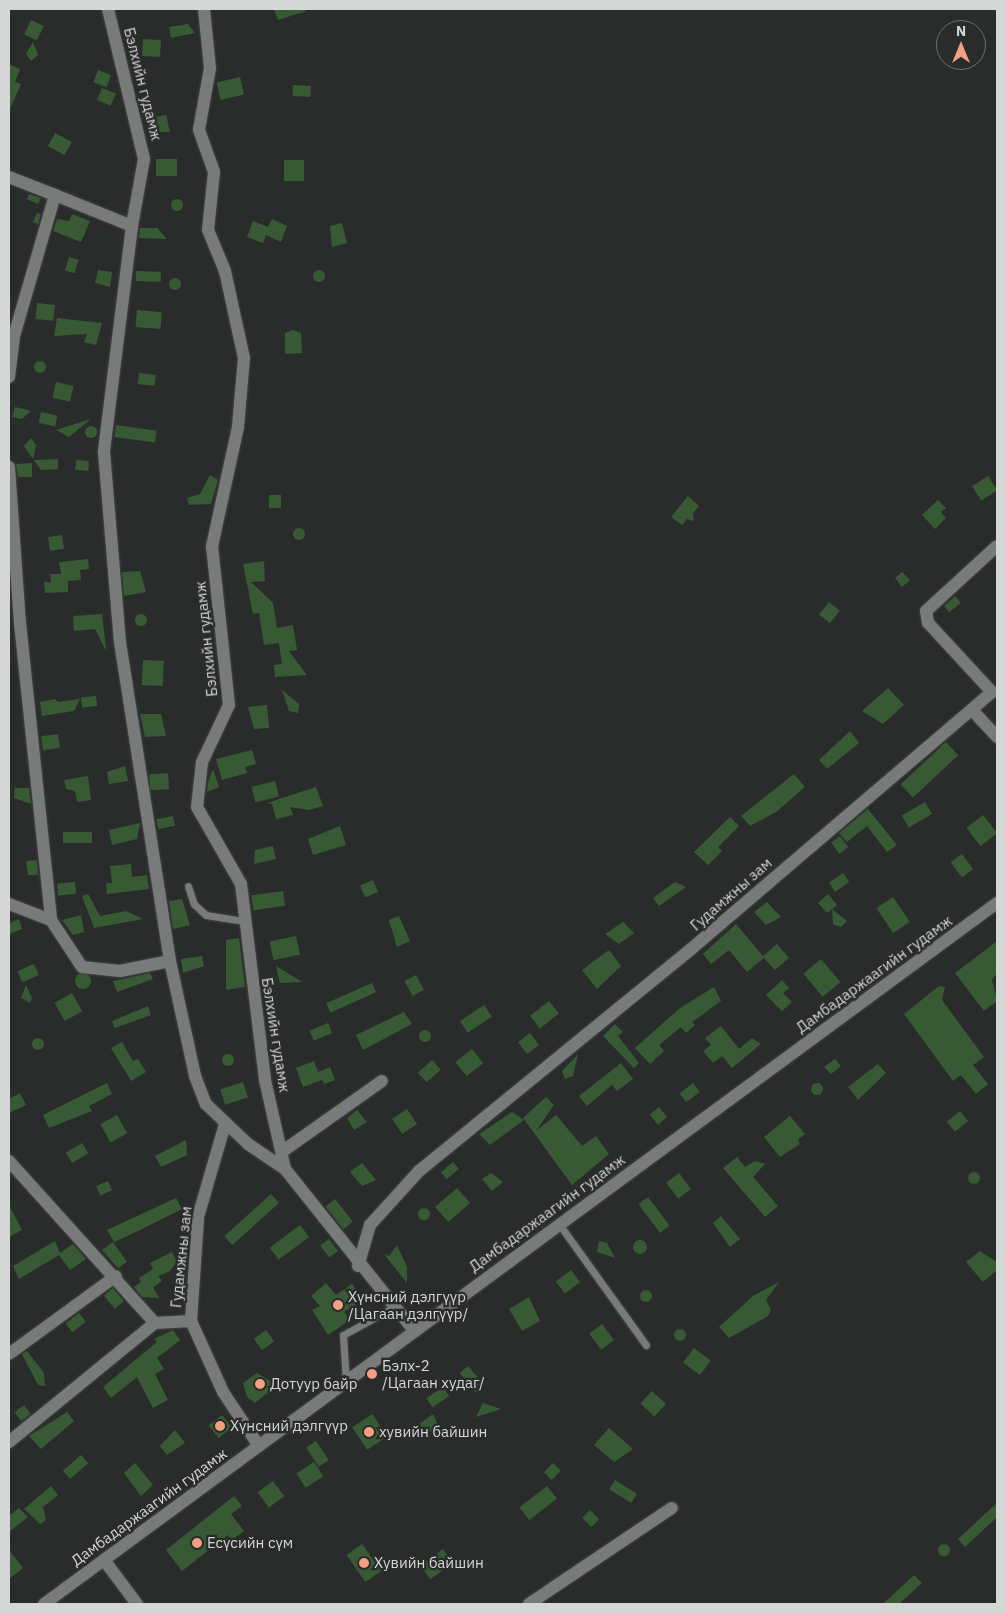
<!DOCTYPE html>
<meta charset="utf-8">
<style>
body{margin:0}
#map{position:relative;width:1006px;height:1613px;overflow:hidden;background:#2a2c2b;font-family:"IBM Plex Sans",sans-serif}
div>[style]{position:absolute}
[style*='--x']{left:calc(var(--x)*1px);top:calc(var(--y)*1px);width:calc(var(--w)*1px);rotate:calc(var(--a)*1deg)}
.building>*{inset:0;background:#375a35;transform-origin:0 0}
.round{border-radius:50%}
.roads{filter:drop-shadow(0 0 1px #454746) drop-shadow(0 0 1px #454746)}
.lane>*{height:7px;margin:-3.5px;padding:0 3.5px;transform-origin:3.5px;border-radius:3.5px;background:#787b79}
.street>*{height:12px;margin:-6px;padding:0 6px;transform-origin:6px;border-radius:6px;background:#787b79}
.secondary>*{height:12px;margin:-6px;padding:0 6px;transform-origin:6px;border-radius:6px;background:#787b79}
.dots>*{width:14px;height:14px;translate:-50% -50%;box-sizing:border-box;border:2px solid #2a2c2b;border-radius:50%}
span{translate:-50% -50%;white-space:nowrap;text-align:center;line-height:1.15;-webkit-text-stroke:4.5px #2a2c2b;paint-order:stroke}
.street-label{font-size:15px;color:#d5d7d6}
.poi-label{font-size:15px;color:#d5d7d6}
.left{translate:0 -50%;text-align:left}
.frame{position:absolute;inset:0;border:10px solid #d5d7d6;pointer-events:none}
.north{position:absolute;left:936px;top:20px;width:50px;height:50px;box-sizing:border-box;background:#2a2c2b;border:1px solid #6e706f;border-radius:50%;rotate:0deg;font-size:14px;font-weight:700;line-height:20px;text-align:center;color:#d5d7d6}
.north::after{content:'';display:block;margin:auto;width:18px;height:22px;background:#f2a080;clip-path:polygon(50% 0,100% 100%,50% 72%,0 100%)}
</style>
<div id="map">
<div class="building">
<i style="clip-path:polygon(274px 9px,306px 9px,306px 11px,278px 20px)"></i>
<i style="left:31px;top:20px;width:14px;height:16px;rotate:25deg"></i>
<i style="clip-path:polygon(188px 24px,195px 33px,171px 38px,169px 27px)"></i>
<i style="left:143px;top:39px;width:18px;height:17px;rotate:3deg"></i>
<i style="clip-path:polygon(33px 42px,38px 55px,31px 61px,26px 54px)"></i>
<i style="clip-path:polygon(9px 64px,20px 69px,15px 82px,21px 84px,9px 111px)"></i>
<i style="left:98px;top:70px;width:14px;height:13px;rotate:21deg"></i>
<i style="left:240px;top:77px;width:18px;height:24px;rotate:77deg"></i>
<i style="left:293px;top:85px;width:18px;height:11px;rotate:3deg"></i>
<i style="left:102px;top:88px;width:15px;height:13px;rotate:23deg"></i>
<i style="clip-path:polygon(166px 115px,170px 132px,151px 132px,150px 118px)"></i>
<i style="left:55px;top:133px;width:19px;height:15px;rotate:28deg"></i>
<i style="left:177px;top:159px;width:17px;height:21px;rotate:90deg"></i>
<i style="left:284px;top:160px;width:20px;height:21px"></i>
<i style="clip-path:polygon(29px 194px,41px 198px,38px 204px,27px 199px)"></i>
<i class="round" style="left:171px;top:199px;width:12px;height:12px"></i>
<i style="clip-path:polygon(37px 213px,41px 214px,38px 224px,33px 222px)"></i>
<i style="clip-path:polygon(72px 214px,90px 221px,81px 242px,53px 231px,57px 219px,69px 221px)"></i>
<i style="clip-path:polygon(272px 219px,287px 226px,281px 242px,266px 235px,263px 243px,247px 237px,253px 221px,268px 227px)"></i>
<i style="clip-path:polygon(342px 223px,347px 243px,332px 247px,330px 226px)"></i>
<i style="clip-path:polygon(140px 228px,157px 228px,167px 239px,139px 238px)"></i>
<i style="left:69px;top:257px;width:10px;height:14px;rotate:17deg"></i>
<i class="round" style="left:313px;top:270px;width:12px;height:12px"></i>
<i style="clip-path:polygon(98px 270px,112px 272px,110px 287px,95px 283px)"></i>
<i style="left:136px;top:271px;width:25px;height:10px;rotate:2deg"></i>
<i class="round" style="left:169px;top:278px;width:12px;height:12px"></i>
<i style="left:37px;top:303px;width:18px;height:16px;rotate:6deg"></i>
<i style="left:137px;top:310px;width:25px;height:17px;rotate:5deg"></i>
<i style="clip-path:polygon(57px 318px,102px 323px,96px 345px,84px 342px,87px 334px,54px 336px)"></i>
<i style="clip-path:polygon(293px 330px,301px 333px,302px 353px,285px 354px,285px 333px)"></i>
<i class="round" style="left:34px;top:361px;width:12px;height:12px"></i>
<i style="left:139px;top:373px;width:17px;height:11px;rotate:7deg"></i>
<i style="left:56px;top:382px;width:18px;height:16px;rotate:13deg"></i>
<i style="clip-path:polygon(15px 407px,31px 411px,22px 419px,12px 417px)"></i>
<i style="left:41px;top:412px;width:17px;height:11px;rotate:13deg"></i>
<i style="clip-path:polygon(91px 419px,69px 437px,56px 430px)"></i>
<i style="left:116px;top:425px;width:41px;height:12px;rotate:8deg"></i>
<i class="round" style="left:85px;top:426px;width:12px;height:12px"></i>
<i style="clip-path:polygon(31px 438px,36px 445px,33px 459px,24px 446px)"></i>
<i style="clip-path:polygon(58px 459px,58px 469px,41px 470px,34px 460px)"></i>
<i style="left:76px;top:460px;width:13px;height:10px;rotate:4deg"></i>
<i style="clip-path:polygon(32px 463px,32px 477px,18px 477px,16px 464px)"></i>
<i style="clip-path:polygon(210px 475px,218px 480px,211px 504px,189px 505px,187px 498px,200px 494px)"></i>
<i style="left:988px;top:476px;width:17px;height:19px;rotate:57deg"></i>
<i style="left:269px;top:495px;width:12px;height:13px"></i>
<i style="clip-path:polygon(688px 496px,699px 506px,693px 513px,694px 521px,687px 519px,682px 525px,671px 517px)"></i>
<i style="clip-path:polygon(938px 500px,946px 508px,941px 512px,946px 518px,935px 529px,922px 515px)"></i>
<i class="round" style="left:293px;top:528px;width:12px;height:12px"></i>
<i style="left:62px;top:535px;width:14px;height:14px;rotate:82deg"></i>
<i style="clip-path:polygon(88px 559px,89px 569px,80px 570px,81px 580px,68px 581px,68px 592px,45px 593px,44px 582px,51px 582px,50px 574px,61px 574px,59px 562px)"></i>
<i style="clip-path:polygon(264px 561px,265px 581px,251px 582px,273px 603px,277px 628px,293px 625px,297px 650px,289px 651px,307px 675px,275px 677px,274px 665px,282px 664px,279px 643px,264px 645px,259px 613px,253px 614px,243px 564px)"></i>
<i style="clip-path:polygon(140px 571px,146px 592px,124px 596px,122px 572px)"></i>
<i style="clip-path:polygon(902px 572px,910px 580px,902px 587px,895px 578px)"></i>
<i style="clip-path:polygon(955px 596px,961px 603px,949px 612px,944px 606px)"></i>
<i style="left:829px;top:602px;width:14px;height:16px;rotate:39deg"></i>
<i class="round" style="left:135px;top:614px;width:12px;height:12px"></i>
<i style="clip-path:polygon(102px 614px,106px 649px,105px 649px,95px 629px,74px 631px,73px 616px)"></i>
<i style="left:143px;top:660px;width:21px;height:25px;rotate:3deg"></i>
<i style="clip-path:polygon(888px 688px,904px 705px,883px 724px,862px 711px)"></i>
<i style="clip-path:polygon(282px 690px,299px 704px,298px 713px,289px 711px)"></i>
<i style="left:96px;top:696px;width:10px;height:15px;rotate:84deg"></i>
<i style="clip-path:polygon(55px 699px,58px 702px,80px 699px,74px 711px,42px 716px,40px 702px)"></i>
<i style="clip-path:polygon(267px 705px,269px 728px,254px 729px,248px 707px)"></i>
<i style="clip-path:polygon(140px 714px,161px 714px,166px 736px,145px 737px)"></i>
<i style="clip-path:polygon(850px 731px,859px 743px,827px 769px,819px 760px)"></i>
<i style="left:58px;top:734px;width:14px;height:17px;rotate:82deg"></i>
<i style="left:946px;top:742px;width:18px;height:62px;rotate:47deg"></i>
<i style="clip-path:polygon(252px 750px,256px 764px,245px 767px,247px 773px,222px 780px,216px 759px)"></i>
<i style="clip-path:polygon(125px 766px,128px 781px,109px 784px,107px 772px)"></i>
<i style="clip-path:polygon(213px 769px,219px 787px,207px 792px,208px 782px)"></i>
<i style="left:168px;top:773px;width:16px;height:19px;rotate:86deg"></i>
<i style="clip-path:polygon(794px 774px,805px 787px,776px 812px,750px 826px,741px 816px)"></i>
<i style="clip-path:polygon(88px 776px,91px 800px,77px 802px,75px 791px,66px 789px,64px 780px)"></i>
<i style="left:275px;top:781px;width:16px;height:24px;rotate:76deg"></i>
<i style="clip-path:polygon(316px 787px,323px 806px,309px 810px,290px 807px,293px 815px,276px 819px,272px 804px,267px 803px)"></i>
<i style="clip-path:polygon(15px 788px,29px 788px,31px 804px,14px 798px)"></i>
<i style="left:925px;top:802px;width:14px;height:27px;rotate:60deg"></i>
<i style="clip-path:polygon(868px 809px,897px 845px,887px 852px,867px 826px,847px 842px,839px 833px)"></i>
<i style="left:983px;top:815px;width:23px;height:21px;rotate:52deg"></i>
<i style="left:173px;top:816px;width:10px;height:17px;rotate:79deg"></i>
<i style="clip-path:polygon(730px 817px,739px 826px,718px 847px,722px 851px,708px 865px,694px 852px)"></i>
<i style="clip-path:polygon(140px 823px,137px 839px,112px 845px,109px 830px)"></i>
<i style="clip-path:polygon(340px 826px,346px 845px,313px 855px,308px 839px)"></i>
<i style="left:92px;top:832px;width:11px;height:29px;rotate:90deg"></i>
<i style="left:840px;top:836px;width:14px;height:11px;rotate:54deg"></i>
<i style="clip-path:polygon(273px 846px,276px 859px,254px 864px,255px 850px)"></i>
<i style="left:962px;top:854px;width:19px;height:14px;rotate:54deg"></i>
<i style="clip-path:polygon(37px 860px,38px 875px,28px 875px,26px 861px)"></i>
<i style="clip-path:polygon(131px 864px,132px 877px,147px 875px,149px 889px,107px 894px,106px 883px,112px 883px,110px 866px)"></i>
<i style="left:843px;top:873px;width:11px;height:17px;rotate:56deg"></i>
<i style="left:373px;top:880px;width:13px;height:14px;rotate:67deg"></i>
<i style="left:75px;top:882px;width:12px;height:18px;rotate:85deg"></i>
<i style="clip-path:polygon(675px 882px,686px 887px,659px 906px,653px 898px)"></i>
<i style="left:283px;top:891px;width:15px;height:32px;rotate:82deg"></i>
<i style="clip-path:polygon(88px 894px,100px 916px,126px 911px,143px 919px,94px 928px,82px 896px)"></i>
<i style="clip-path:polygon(828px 894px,837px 905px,832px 909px,847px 921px,841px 927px,833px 924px,832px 909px,827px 913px,818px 903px)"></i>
<i style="left:893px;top:897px;width:30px;height:20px;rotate:56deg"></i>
<i style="clip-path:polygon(182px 899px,190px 925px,173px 929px,169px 901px)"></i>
<i style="clip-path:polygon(767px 902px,781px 917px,766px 925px,754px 912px)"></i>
<i style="clip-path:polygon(81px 915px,84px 932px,73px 935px,62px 920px)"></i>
<i style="clip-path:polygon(399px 916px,410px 941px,397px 947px,389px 920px)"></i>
<i style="clip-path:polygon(19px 919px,22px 929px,9px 934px,9px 923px)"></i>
<i style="clip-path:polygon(623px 922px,634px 933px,619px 944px,605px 934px)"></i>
<i style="clip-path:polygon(736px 924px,763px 956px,777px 944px,789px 958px,775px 970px,764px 958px,747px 972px,729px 950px,711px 964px,703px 954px)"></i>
<i style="left:296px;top:936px;width:19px;height:27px;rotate:78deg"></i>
<i style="clip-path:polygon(239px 938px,245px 987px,226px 990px,226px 940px)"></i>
<i style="clip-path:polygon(997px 941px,997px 973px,992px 980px,997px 1001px,984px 1011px,955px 973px)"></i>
<i style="clip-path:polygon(609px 950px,621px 966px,597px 989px,582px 970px)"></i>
<i style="clip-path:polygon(202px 956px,204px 966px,183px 973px,181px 959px)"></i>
<i style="left:821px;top:959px;width:30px;height:23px;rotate:50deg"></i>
<i style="left:34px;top:964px;width:12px;height:18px;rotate:66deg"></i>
<i style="clip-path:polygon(276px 966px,302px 982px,280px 983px)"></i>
<i style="clip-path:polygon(150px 973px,153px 979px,117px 992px,113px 981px)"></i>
<i class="round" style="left:75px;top:973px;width:16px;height:16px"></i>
<i style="left:416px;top:975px;width:17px;height:13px;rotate:62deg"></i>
<i style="clip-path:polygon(782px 980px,789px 988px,783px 993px,792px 1002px,782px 1011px,766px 995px)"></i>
<i style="left:372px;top:983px;width:10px;height:50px;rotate:66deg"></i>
<i style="clip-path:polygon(26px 985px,32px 998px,30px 1003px,21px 998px)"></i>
<i style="clip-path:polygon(939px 986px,945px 987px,942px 1000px,984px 1057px,973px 1065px,988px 1084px,976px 1094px,961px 1075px,953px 1081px,904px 1014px)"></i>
<i style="clip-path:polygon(714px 987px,721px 1001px,692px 1022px,695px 1025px,686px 1033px,681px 1027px,659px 1045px,664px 1051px,650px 1064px,635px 1048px,680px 1008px)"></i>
<i style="left:72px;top:993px;width:21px;height:20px;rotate:61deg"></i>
<i style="left:549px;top:1001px;width:16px;height:24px;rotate:52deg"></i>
<i style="left:484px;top:1005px;width:14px;height:29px;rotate:56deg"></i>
<i style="clip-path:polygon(148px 1006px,151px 1015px,115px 1028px,112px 1021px)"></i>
<i style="clip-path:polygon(404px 1012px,412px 1024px,363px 1050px,356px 1035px)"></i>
<i style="left:328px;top:1023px;width:11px;height:20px;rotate:68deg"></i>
<i style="clip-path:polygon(615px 1024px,623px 1032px,618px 1036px,639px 1063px,634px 1068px,603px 1036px)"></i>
<i style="clip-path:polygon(721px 1026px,739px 1049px,752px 1038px,761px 1044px,732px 1068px,722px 1056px,713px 1063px,703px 1051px,711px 1045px,705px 1038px)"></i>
<i class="round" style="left:419px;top:1030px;width:12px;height:12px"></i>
<i style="left:530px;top:1033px;width:15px;height:15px;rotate:53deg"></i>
<i class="round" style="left:32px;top:1038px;width:12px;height:12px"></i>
<i style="clip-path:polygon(122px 1042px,133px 1061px,138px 1059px,146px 1072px,131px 1081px,111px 1048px)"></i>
<i style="left:472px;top:1049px;width:18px;height:21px;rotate:52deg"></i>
<i class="round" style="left:222px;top:1054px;width:12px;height:12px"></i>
<i style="clip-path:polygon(578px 1054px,573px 1076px,565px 1079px,562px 1071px)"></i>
<i style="clip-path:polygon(835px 1059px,841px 1066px,831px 1074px,824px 1067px)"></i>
<i style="left:432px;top:1060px;width:13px;height:19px;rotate:48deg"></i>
<i style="clip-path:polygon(314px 1061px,318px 1072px,330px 1067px,335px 1080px,324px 1084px,319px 1074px,322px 1080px,303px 1087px,296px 1068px)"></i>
<i style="clip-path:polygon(621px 1063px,633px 1079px,617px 1091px,612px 1085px,587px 1106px,579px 1096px)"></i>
<i style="clip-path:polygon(878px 1064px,886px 1073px,858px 1100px,848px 1087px)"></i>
<i style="left:243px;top:1082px;width:16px;height:24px;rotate:72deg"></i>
<i class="round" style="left:811px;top:1083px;width:12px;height:12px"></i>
<i style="clip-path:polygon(107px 1083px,112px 1094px,89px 1106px,92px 1111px,49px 1128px,43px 1115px)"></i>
<i style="left:693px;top:1083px;width:11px;height:17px;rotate:52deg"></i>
<i style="clip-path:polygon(20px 1093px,26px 1105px,9px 1113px,9px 1099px)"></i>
<i style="clip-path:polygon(546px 1097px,554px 1105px,536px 1131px,556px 1115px,582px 1146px,596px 1136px,609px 1154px,572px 1185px,523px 1118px)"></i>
<i style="left:659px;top:1107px;width:13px;height:12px;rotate:51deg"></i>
<i style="left:407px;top:1109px;width:18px;height:18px;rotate:56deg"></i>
<i style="clip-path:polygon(357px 1110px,367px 1122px,354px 1130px,347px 1118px)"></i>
<i style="left:960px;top:1111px;width:13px;height:17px;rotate:51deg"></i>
<i style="clip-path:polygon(512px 1112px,524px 1120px,490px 1145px,479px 1134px)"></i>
<i style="left:117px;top:1115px;width:21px;height:19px;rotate:61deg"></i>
<i style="clip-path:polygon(790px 1116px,805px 1134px,798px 1140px,800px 1144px,780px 1157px,764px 1137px)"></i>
<i style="clip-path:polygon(186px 1140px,187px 1155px,161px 1167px,155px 1156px)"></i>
<i style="left:82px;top:1143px;width:12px;height:19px;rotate:59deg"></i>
<i style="clip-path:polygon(737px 1157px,745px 1167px,755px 1161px,765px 1164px,753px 1177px,778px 1206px,765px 1217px,723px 1168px)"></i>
<i style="left:453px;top:1162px;width:9px;height:16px;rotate:49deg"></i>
<i style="clip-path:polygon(362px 1163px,376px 1180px,362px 1186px,350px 1172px)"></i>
<i class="round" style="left:968px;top:1172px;width:12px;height:12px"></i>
<i style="clip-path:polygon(491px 1173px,503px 1182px,492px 1191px,482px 1179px)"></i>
<i style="left:679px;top:1173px;width:20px;height:16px;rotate:53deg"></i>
<i style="left:108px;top:1181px;width:10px;height:13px;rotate:66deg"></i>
<i style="left:457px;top:1188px;width:20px;height:29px;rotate:49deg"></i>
<i style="left:271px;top:1194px;width:12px;height:63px;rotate:48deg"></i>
<i style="left:648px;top:1197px;width:36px;height:12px;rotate:53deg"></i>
<i style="clip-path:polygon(176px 1198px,182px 1209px,138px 1231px,114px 1242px,107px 1230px)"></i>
<i style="left:335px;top:1199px;width:29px;height:12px;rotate:52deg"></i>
<i style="clip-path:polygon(9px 1205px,22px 1230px,9px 1237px)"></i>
<i class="round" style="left:418px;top:1208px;width:12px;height:12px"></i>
<i style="clip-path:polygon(721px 1216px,740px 1239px,730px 1247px,713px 1223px)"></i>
<i style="left:300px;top:1225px;width:15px;height:38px;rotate:53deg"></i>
<i style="left:329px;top:1239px;width:15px;height:11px;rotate:53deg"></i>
<i class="round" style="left:633px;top:1240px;width:14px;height:14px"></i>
<i style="clip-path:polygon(55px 1241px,60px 1253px,73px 1244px,86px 1259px,70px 1270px,59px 1255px,19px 1279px,13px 1266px)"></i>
<i style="clip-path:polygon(599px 1241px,607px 1243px,615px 1258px,597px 1252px)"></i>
<i style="clip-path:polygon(113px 1242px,127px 1262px,118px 1268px,102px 1250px)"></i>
<i style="clip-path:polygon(397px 1245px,407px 1267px,407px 1283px,384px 1254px,389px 1256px)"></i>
<i style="clip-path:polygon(980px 1251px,997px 1262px,997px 1270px,983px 1282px,966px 1262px)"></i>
<i style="clip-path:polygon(172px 1252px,177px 1262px,170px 1271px,158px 1276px,162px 1281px,153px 1287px,159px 1298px,142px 1297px,134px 1287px,141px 1282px,139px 1278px,153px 1269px,150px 1263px)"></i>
<i style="left:571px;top:1270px;width:15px;height:19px;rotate:53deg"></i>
<i style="clip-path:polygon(779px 1282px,766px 1300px,771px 1310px,768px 1316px,729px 1338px,719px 1327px,753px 1296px)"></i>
<i style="clip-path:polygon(326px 1283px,336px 1295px,352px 1284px,363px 1300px,344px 1312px,350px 1320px,328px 1335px,312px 1310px,320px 1306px,311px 1296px)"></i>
<i style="left:113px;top:1288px;width:17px;height:12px;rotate:50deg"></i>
<i class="round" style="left:640px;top:1290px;width:12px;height:12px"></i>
<i style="clip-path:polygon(529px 1297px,540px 1321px,522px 1331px,509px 1309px)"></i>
<i style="left:79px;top:1313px;width:11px;height:17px;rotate:52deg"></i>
<i style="left:602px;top:1324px;width:20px;height:16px;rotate:53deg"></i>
<i class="round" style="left:674px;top:1329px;width:12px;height:12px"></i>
<i style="clip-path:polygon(173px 1330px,180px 1340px,157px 1358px,164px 1369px,155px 1374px,168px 1400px,153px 1408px,137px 1377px,111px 1398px,103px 1387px,157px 1342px,154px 1339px)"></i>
<i style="left:266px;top:1330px;width:14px;height:15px;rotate:54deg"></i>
<i style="left:694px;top:1348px;width:21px;height:18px;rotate:37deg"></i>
<i style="clip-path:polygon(27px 1351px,44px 1373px,45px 1386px,38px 1385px,22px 1354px)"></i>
<i style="left:468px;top:1366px;width:26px;height:11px;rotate:50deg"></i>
<i style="clip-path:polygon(257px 1373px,277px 1385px,255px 1403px,247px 1397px,243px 1383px)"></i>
<i style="left:443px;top:1387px;width:11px;height:20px;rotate:56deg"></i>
<i style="left:652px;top:1391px;width:19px;height:17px;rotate:43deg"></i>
<i style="clip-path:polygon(483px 1403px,501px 1409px,476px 1417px)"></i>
<i style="left:24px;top:1405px;width:11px;height:12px;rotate:52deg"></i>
<i style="clip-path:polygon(67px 1412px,74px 1421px,41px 1449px,29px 1436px)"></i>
<i style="left:372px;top:1414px;width:27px;height:24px;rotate:56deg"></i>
<i style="clip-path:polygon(433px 1414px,439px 1427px,417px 1439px,411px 1430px)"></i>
<i style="left:222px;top:1415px;width:16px;height:17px;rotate:52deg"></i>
<i style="clip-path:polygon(609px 1428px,633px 1449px,614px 1462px,594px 1445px)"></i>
<i style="clip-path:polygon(175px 1430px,185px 1443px,167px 1455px,160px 1446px)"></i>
<i style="left:316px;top:1441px;width:23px;height:12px;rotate:56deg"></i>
<i style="left:81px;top:1455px;width:11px;height:24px;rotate:49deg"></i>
<i style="left:314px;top:1462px;width:17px;height:21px;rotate:57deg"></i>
<i style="clip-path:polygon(135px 1463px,153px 1485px,141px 1496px,124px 1473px)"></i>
<i style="left:553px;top:1463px;width:11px;height:13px;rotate:45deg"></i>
<i style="left:615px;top:1480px;width:26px;height:11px;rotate:32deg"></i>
<i style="left:273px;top:1481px;width:19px;height:19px;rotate:54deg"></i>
<i style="clip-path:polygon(51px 1486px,58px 1495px,43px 1507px,46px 1520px,40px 1524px,24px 1509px)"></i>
<i style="left:547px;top:1486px;width:16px;height:35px;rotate:52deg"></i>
<i style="clip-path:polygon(234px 1496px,242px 1506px,231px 1514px,244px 1531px,232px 1540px,228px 1535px,182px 1571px,166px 1550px)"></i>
<i style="clip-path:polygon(997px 1503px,997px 1517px,965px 1547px,958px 1539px)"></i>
<i style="clip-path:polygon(19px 1508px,28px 1517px,9px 1532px,9px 1516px)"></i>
<i style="left:590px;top:1510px;width:13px;height:11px;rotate:45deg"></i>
<i class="round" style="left:938px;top:1544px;width:12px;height:12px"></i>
<i style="left:362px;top:1544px;width:33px;height:19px;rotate:55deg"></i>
<i style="left:443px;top:1549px;width:17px;height:28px;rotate:54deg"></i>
<i style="clip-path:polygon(9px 1550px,23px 1568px,9px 1579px)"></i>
<i style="clip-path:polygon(914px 1575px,922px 1583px,899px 1604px,883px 1604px)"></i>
</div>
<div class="roads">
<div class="lane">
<i style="--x:188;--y:886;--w:19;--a:72"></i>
<i style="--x:194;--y:904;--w:16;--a:43"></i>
<i style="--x:206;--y:915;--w:39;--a:9"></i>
<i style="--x:559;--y:1224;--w:149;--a:54.3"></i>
<i style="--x:346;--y:1382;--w:47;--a:-93.7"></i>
<i style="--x:343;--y:1335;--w:58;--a:-28.8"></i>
</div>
<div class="street">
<i style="--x:108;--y:9;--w:154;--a:76.5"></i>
<i style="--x:144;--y:159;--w:68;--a:100.2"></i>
<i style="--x:204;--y:9;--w:59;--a:84.2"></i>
<i style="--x:210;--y:68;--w:63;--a:100.1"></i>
<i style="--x:199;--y:130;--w:45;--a:70.3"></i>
<i style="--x:214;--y:172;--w:58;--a:95.9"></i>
<i style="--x:208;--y:230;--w:44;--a:67.5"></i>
<i style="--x:225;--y:271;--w:89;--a:77.7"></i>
<i style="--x:244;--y:358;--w:69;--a:95"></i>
<i style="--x:238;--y:427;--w:122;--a:102.3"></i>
<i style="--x:212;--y:546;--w:160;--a:83.9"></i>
<i style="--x:229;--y:705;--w:63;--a:115.3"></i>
<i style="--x:202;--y:762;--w:45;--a:96.3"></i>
<i style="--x:197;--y:807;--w:89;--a:60.3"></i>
<i style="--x:241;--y:884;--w:197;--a:83"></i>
<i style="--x:265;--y:1080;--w:91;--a:77.3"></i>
<i style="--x:285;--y:1169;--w:208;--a:51.4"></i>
<i style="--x:9;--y:177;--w:49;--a:21.4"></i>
<i style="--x:9;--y:377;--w:41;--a:-83"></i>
<i style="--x:14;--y:336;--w:147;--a:-73.8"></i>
<i style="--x:55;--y:195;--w:83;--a:21.9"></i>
<i style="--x:132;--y:226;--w:228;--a:97.1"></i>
<i style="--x:104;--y:452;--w:191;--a:85.2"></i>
<i style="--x:120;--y:642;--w:323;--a:81.1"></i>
<i style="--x:170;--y:961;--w:118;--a:77.7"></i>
<i style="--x:195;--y:1076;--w:30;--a:69"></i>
<i style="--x:206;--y:1104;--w:58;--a:43.6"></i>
<i style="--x:248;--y:1144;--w:45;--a:34"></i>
<i style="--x:9;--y:467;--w:156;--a:86"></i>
<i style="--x:20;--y:623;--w:299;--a:84"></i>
<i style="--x:51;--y:920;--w:56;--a:56.6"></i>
<i style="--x:82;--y:967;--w:38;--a:6"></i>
<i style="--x:120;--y:971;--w:51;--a:-11.3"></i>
<i style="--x:972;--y:710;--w:37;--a:47"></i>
<i style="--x:9;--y:904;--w:45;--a:20.9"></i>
<i style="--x:283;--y:1151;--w:121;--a:-35.3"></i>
<i style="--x:9;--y:1161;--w:218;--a:48"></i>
<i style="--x:155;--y:1323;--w:36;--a:-3"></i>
<i style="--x:191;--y:1321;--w:78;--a:65.7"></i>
<i style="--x:223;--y:1392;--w:65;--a:56.3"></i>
<i style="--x:358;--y:1266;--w:43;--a:-73.7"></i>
<i style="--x:370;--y:1225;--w:73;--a:-47.8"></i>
<i style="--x:419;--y:1171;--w:350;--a:-39.2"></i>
<i style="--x:690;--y:950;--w:397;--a:-40.5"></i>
<i style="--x:992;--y:692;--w:94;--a:-132.8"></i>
<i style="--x:928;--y:623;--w:12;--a:-99"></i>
<i style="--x:926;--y:611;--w:96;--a:-42.5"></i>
<i style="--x:191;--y:1321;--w:104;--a:-86.1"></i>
<i style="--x:198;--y:1217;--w:97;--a:-73.8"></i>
<i style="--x:9;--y:1354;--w:132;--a:-36.1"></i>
<i style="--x:9;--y:1442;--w:188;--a:-39.2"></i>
<i style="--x:104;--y:1560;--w:55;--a:53.1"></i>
<i style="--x:529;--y:1604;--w:172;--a:-33.9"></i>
</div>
<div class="secondary">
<i style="--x:44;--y:1604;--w:1183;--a:-36.34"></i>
</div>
</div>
<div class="dots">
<i style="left:338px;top:1305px;background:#f2a080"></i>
<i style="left:372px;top:1374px;background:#f2a080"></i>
<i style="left:260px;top:1384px;background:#f2a080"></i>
<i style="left:220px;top:1426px;background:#f2a080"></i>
<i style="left:369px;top:1432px;background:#f2a080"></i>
<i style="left:197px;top:1543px;background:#f2a080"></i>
<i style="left:364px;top:1563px;background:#f2a080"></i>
</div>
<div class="street-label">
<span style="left:143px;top:84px;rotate:76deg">Бэлхийн гудамж</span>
<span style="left:206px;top:639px;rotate:-96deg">Бэлхийн гудамж</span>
<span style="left:731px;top:894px;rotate:-41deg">Гудамжны зам</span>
<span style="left:874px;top:974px;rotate:-36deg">Дамбадаржаагийн гудамж</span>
<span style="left:276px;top:1035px;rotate:81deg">Бэлхийн гудамж</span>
<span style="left:547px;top:1213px;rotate:-36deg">Дамбадаржаагийн гудамж</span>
<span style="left:181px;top:1257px;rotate:-84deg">Гудамжны зам</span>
<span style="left:149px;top:1507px;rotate:-36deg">Дамбадаржаагийн гудамж</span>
</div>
<div class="poi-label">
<span class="left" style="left:348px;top:1305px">Хүнсний дэлгүүр<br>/Цагаан дэлгүүр/</span>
<span class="left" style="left:382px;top:1374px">Бэлх-2<br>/Цагаан худаг/</span>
<span class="left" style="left:270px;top:1384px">Дотуур байр</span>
<span class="left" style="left:230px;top:1426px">Хүнсний дэлгүүр</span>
<span class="left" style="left:379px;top:1432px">хувийн байшин</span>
<span class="left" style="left:207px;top:1543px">Есүсийн сүм</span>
<span class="left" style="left:374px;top:1563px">Хувийн байшин</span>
</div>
<div class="frame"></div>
<div class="north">N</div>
</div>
